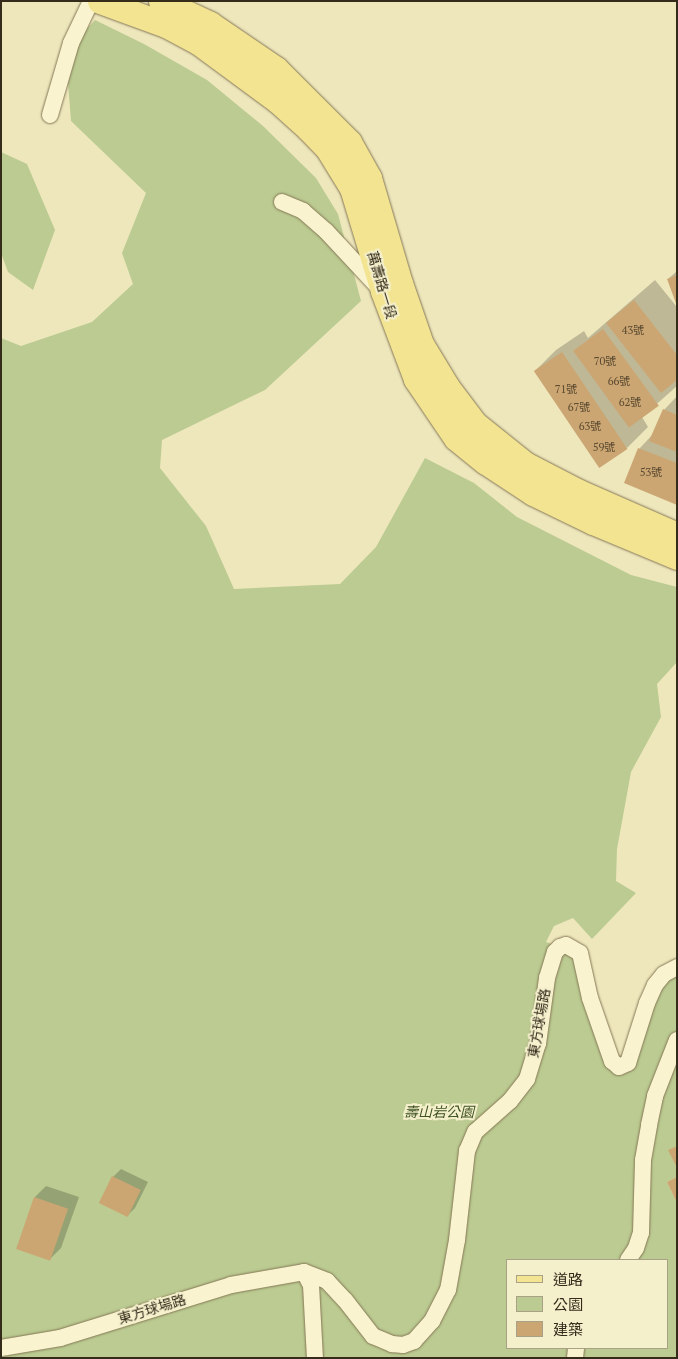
<!DOCTYPE html>
<html>
<head>
<meta charset="utf-8">
<style>
	body { margin:0 }
	#map { position:relative; width:678px; height:1359px; overflow:hidden; background:#eee7bc; font-family:"PT Serif","Noto Sans TC",serif }
	div>[style] { position:absolute }
	[style*='--x'] { left:calc(var(--x)*1px); top:calc(var(--y)*1px); width:calc(var(--w)*1px); rotate:calc(var(--a)*1deg) }
	.green>* { inset:0; background:#bbcb91 }
	.shadow>* { inset:0; background:#0003 }
	.building>* { inset:0; background:#cca672; transform-origin:0 0 }
	.roads { filter:drop-shadow(0 0 1px #857756) drop-shadow(0 0 1px #857756) }
	.street>* { height:16px; margin:-8px; padding:0 8px; transform-origin:8px; border-radius:8px; background:#f9f3cf }
	.primary>* { height:25px; margin:-12.5px; padding:0 12.5px; transform-origin:12.5px; border-radius:12.5px; background:#f3e492 }
	span { translate:-50% -50%; white-space:nowrap; text-align:center; line-height:1.15; -webkit-text-stroke:4px #f5f0cc; paint-order:stroke }
	.number-label { font-size:11px; color:#5a4a31 }
	.number-label span { -webkit-text-stroke-width:0 }
	.street-label { font-size:14px; color:#342b1b }
	.park-label { font-size:14px; color:#3d5121; font-style:italic }
	.frame { position:absolute; inset:0; border:2px solid #342b1b; pointer-events:none }
	.legend { position:absolute; left:506px; top:1259px; width:162px; height:90px; box-sizing:border-box; background:#f5f0cc; border:1px solid #a8a185; margin:0; padding:6px 9px; list-style:none; font-size:15px; color:#342b1b }
	.legend li { display:flex; align-items:center; gap:10px; height:25px }
	.legend b { width:25px; border:1px solid #a8a185 }
</style>
</head>
<body>
<div id="map">
	<div class="green">
		<i style="clip-path:polygon(evenodd,95px 20px,144px 44px,207px 80px,263px 126px,316px 178px,338px 214px,361px 301px,265px 390px,162px 440px,160px 468px,206px 526px,234px 589px,340px 584px,376px 547px,425px 458px,474px 483px,517px 517px,631px 575px,677px 587px,677px 662px,657px 684px,661px 717px,631px 772px,617px 849px,616px 881px,636px 893px,592px 939px,573px 918px,554px 926px,546px 942px,560px 947px,573px 947px,619px 1066px,655px 985px,677px 967px,677px 1146px,669px 1150px,677px 1168px,677px 1177px,667px 1182px,677px 1203px,677px 1358px,1px 1358px,1px 338px,21px 346px,92px 322px,133px 284px,122px 253px,146px 193px,71px 121px,68px 83px,78px 39px,95px 20px,507px 1260px,667px 1260px,667px 1348px,507px 1348px,507px 1260px)"></i>
		<i style="clip-path:polygon(1px 152px,27px 164px,55px 230px,33px 290px,8px 272px,1px 253px)"></i>
	</div>
	<div class="shadow">
		<i style="clip-path:polygon(677px 271px,677px 303px,668px 279px)"></i>
		<i style="clip-path:polygon(655px 280px,677px 307px,677px 386px,642px 417px,648px 427px,627px 448px,535px 371px,556px 350px,584px 331px,588px 338px)"></i>
		<i style="clip-path:polygon(677px 396px,677px 504px,626px 482px,640px 448px,653px 434px,664px 410px)"></i>
		<i style="clip-path:polygon(121px 1169px,148px 1182px,135px 1208px,128px 1215px,113px 1177px)"></i>
		<i style="clip-path:polygon(46px 1186px,79px 1197px,61px 1248px,50px 1259px,35px 1197px)"></i>
	</div>
	<div class="building">
		<i style="clip-path:polygon(677px 275px,677px 306px,667px 279px)"></i>
		<i style="clip-path:polygon(634px 300px,677px 355px,677px 380px,661px 393px,606px 323px)"></i>
		<i style="left:603px;top:329px;width:95px;height:37px;rotate:54deg"></i>
		<i style="left:562px;top:352px;width:117px;height:34px;rotate:56deg"></i>
		<i style="clip-path:polygon(663px 409px,677px 415px,677px 452px,649px 441px)"></i>
		<i style="clip-path:polygon(638px 448px,677px 463px,677px 505px,624px 483px)"></i>
		<i style="clip-path:polygon(677px 1146px,677px 1168px,668px 1150px)"></i>
		<i style="left:112px;top:1176px;width:32px;height:30px;rotate:26deg"></i>
		<i style="clip-path:polygon(677px 1177px,677px 1203px,667px 1182px)"></i>
		<i style="left:34px;top:1197px;width:36px;height:55px;rotate:19deg"></i>
	</div>
	<div class="roads">
		<div class="street">
			<i style="--x:50;--y:115;--w:75;--a:-73.7"></i>
			<i style="--x:71;--y:43;--w:47;--a:-64.5"></i>
			<i style="--x:282;--y:202;--w:23;--a:23"></i>
			<i style="--x:303;--y:211;--w:30;--a:41"></i>
			<i style="--x:326;--y:231;--w:78;--a:47.1"></i>
			<i style="--x:628;--y:1260;--w:14;--a:-56"></i>
			<i style="--x:636;--y:1248;--w:16;--a:-72"></i>
			<i style="--x:641;--y:1233;--w:73;--a:-88.4"></i>
			<i style="--x:643;--y:1160;--w:36;--a:-80"></i>
			<i style="--x:649;--y:1125;--w:30;--a:-78"></i>
			<i style="--x:655;--y:1096;--w:60;--a:-68.6"></i>
			<i style="--x:304;--y:1272;--w:15;--a:62"></i>
			<i style="--x:311;--y:1285;--w:73;--a:86.9"></i>
			<i style="--x:1;--y:1348;--w:60;--a:-9.6"></i>
			<i style="--x:60;--y:1338;--w:179;--a:-17.2"></i>
			<i style="--x:231;--y:1285;--w:74;--a:-10.1"></i>
			<i style="--x:304;--y:1272;--w:25;--a:21"></i>
			<i style="--x:327;--y:1281;--w:26;--a:47"></i>
			<i style="--x:345;--y:1300;--w:46;--a:52.1"></i>
			<i style="--x:373;--y:1336;--w:21;--a:23"></i>
			<i style="--x:392;--y:1344;--w:11;--a:5"></i>
			<i style="--x:403;--y:1345;--w:12;--a:-20"></i>
			<i style="--x:414;--y:1341;--w:27;--a:-48"></i>
			<i style="--x:432;--y:1321;--w:35;--a:-63"></i>
			<i style="--x:448;--y:1290;--w:51;--a:-79.8"></i>
			<i style="--x:457;--y:1240;--w:90;--a:-83.6"></i>
			<i style="--x:467;--y:1151;--w:21;--a:-67"></i>
			<i style="--x:475;--y:1132;--w:47;--a:-41.5"></i>
			<i style="--x:510;--y:1101;--w:28;--a:-52"></i>
			<i style="--x:527;--y:1079;--w:37;--a:-73"></i>
			<i style="--x:538;--y:1044;--w:67;--a:-82.2"></i>
			<i style="--x:547;--y:978;--w:27;--a:-73"></i>
			<i style="--x:555;--y:952;--w:7;--a:-45"></i>
			<i style="--x:560;--y:947;--w:6;--a:-18"></i>
			<i style="--x:566;--y:945;--w:16;--a:30"></i>
			<i style="--x:580;--y:953;--w:46;--a:77.5"></i>
			<i style="--x:590;--y:998;--w:67;--a:70.8"></i>
			<i style="--x:612;--y:1061;--w:9;--a:41"></i>
			<i style="--x:619;--y:1067;--w:10;--a:-24"></i>
			<i style="--x:628;--y:1063;--w:63;--a:-72.4"></i>
			<i style="--x:647;--y:1003;--w:20;--a:-66"></i>
			<i style="--x:655;--y:985;--w:14;--a:-51"></i>
			<i style="--x:664;--y:974;--w:15;--a:-28"></i>
			<i style="--x:575;--y:1358;--w:10;--a:-84"></i>
		</div>
		<div class="primary">
			<i style="--x:100;--y:1;--w:70;--a:20"></i>
			<i style="--x:166;--y:25;--w:36;--a:28"></i>
			<i style="--x:198;--y:42;--w:99;--a:36.4"></i>
			<i style="--x:278;--y:101;--w:40;--a:42"></i>
			<i style="--x:308;--y:128;--w:29;--a:46"></i>
			<i style="--x:328;--y:149;--w:46;--a:58.4"></i>
			<i style="--x:352;--y:188;--w:108;--a:73.2"></i>
			<i style="--x:383;--y:291;--w:94;--a:69.4"></i>
			<i style="--x:416;--y:379;--w:71;--a:55.9"></i>
			<i style="--x:456;--y:438;--w:38;--a:39"></i>
			<i style="--x:486;--y:462;--w:56;--a:33.4"></i>
			<i style="--x:533;--y:493;--w:67;--a:25.8"></i>
			<i style="--x:593;--y:522;--w:91;--a:22.6"></i>
			<i style="--x:161;--y:1;--w:54;--a:25.1"></i>
			<i style="--x:210;--y:24;--w:80;--a:34.3"></i>
			<i style="--x:276;--y:69;--w:103;--a:45"></i>
			<i style="--x:349;--y:142;--w:41;--a:60.9"></i>
			<i style="--x:369;--y:178;--w:109;--a:73.6"></i>
			<i style="--x:400;--y:283;--w:65;--a:71"></i>
			<i style="--x:421;--y:344;--w:50;--a:58.8"></i>
			<i style="--x:447;--y:387;--w:46;--a:52.9"></i>
			<i style="--x:475;--y:424;--w:64;--a:38.7"></i>
			<i style="--x:525;--y:464;--w:61;--a:27.4"></i>
			<i style="--x:579;--y:492;--w:107;--a:23.7"></i>
		</div>
	</div>
	<div class="number-label">
		<span style="left:633px;top:330px">43號</span>
		<span style="left:605px;top:361px">70號</span>
		<span style="left:619px;top:381px">66號</span>
		<span style="left:566px;top:389px">71號</span>
		<span style="left:630px;top:402px">62號</span>
		<span style="left:579px;top:407px">67號</span>
		<span style="left:590px;top:426px">63號</span>
		<span style="left:604px;top:447px">59號</span>
		<span style="left:651px;top:472px">53號</span>
	</div>
	<div class="street-label">
		<span style="left:382px;top:285px;rotate:73deg">萬壽路一段</span>
		<span style="left:539px;top:1023px;rotate:-80deg">東方球場路</span>
		<span style="left:152px;top:1309px;rotate:-17deg">東方球場路</span>
	</div>
	<div class="park-label">
		<span style="left:439px;top:1112px">壽山岩公園</span>
	</div>
	<div class="frame"></div>
	<ul class="legend">
	<li><b style="height:6px;background:#f3e492"></b>道路</li>
	<li><b style="height:14px;background:#bbcb91"></b>公園</li>
	<li><b style="height:14px;background:#cca672"></b>建築</li>
	</ul>
</div>
</body>
</html>
